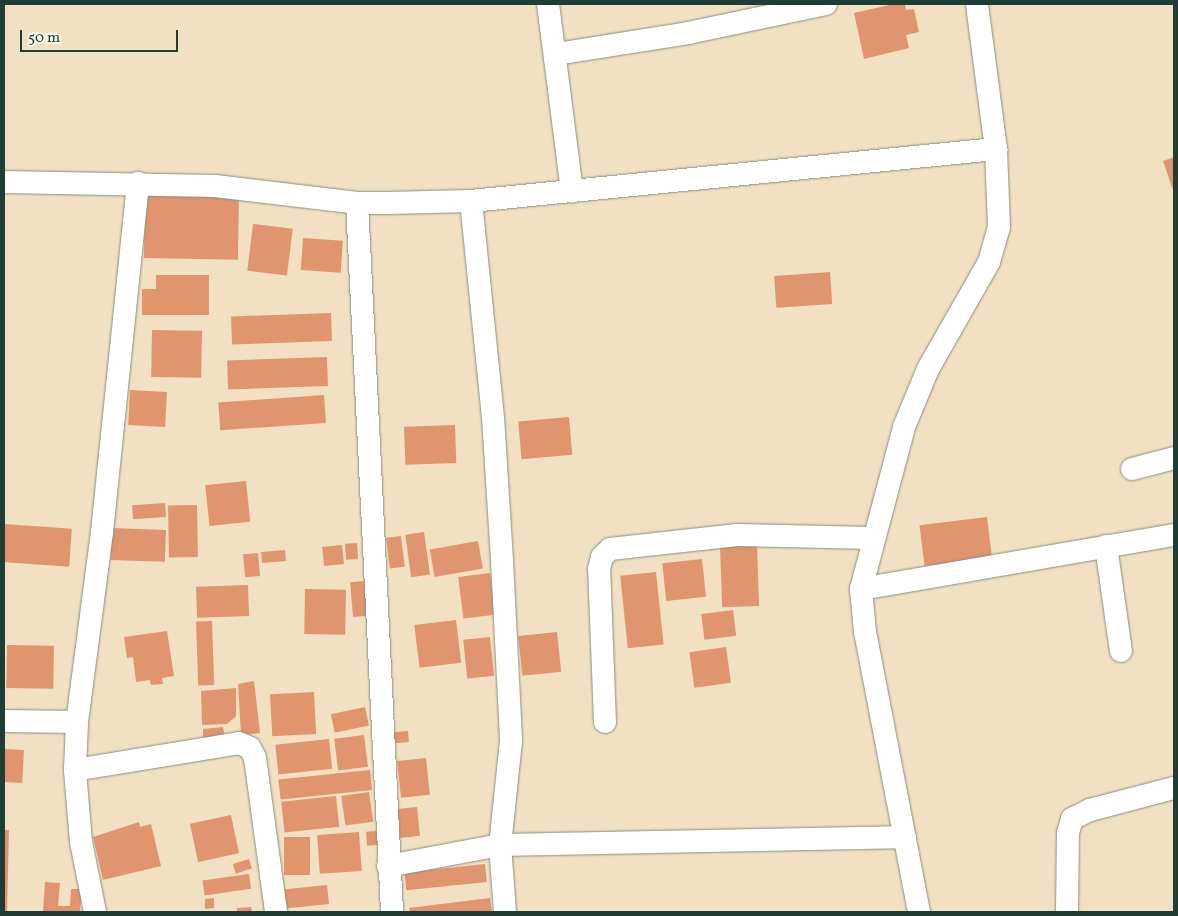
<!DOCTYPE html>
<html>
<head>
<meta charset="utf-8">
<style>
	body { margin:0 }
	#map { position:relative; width:1178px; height:916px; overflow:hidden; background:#f2e0c3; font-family:Vollkorn,serif }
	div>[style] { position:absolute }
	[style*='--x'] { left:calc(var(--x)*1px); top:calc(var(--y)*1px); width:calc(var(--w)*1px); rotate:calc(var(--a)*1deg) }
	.building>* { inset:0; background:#e1956f; transform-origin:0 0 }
	.roads { filter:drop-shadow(0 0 1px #888e7c) drop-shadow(0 0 1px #888e7c) }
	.street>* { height:22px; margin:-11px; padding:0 11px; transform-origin:11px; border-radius:11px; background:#fff }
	span { translate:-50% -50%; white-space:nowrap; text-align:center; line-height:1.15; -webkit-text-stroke:4px #fbf7ec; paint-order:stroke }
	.frame { position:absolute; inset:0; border:5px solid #1f3d34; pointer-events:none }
	.scale { position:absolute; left:20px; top:30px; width:158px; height:22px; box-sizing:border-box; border:2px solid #1f3d34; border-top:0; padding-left:6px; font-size:15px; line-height:18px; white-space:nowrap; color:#1f3d34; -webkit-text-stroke:4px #fbf7ec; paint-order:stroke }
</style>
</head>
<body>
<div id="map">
	<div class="building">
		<i style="clip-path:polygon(894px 4px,905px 4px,906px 10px,914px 9px,919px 32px,906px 35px,909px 48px,864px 59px,854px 13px)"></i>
		<i style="clip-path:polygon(1174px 157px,1174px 193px,1163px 161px)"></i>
		<i style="left:145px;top:195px;width:94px;height:63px;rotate:1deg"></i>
		<i style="left:253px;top:224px;width:40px;height:47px;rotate:7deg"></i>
		<i style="left:303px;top:238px;width:40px;height:32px;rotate:4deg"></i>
		<i style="left:830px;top:272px;width:32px;height:56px;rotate:86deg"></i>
		<i style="clip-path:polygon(156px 275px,209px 275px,209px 315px,142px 315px,142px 289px,156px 289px)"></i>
		<i style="left:331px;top:313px;width:28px;height:100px;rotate:88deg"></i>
		<i style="left:152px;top:330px;width:50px;height:47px;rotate:1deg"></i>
		<i style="left:327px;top:357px;width:29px;height:100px;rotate:88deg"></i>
		<i style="left:130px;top:390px;width:37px;height:35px;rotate:3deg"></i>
		<i style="left:324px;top:395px;width:28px;height:106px;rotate:86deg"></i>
		<i style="left:569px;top:417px;width:38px;height:51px;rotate:85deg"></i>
		<i style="left:455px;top:425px;width:38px;height:51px;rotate:88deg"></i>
		<i style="left:246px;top:481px;width:41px;height:41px;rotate:84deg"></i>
		<i style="left:165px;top:503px;width:14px;height:33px;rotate:86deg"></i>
		<i style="left:197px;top:505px;width:52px;height:29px;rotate:89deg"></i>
		<i style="left:987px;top:517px;width:41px;height:68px;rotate:83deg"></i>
		<i style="left:4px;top:524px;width:68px;height:38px;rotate:4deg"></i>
		<i style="left:112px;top:528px;width:54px;height:32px;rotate:2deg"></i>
		<i style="left:424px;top:532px;width:43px;height:19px;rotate:82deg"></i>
		<i style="left:401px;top:536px;width:31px;height:15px;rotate:83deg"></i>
		<i style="left:478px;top:541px;width:28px;height:49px;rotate:80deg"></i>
		<i style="left:357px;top:543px;width:16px;height:12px;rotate:86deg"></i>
		<i style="left:342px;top:545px;width:19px;height:20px;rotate:84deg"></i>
		<i style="left:757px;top:545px;width:61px;height:37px;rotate:88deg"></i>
		<i style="left:285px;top:550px;width:11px;height:24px;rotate:85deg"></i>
		<i style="left:258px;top:553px;width:23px;height:15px;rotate:85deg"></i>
		<i style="left:702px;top:559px;width:38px;height:40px;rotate:84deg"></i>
		<i style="left:656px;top:572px;width:73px;height:36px;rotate:84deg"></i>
		<i style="left:490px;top:573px;width:42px;height:32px;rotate:83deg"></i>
		<i style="left:364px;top:581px;width:35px;height:14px;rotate:85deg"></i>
		<i style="left:248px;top:585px;width:31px;height:52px;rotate:88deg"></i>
		<i style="left:305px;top:589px;width:41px;height:45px;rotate:1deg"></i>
		<i style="left:733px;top:610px;width:26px;height:32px;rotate:83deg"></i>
		<i style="left:456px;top:620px;width:43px;height:42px;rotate:83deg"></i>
		<i style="left:212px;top:621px;width:64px;height:16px;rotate:88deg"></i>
		<i style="clip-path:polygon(167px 631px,174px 676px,162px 678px,163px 684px,151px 685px,150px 680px,136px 682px,133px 657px,127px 658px,124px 637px)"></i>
		<i style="left:557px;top:632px;width:40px;height:39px;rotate:84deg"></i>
		<i style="left:490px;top:637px;width:39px;height:27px;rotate:84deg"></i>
		<i style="left:7px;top:645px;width:47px;height:43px;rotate:1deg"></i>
		<i style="left:726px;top:647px;width:36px;height:37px;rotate:82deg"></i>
		<i style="clip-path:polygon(254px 681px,260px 733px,241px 735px,238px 684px)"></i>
		<i style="clip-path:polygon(236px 688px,236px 716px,227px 724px,202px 725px,201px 691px)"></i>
		<i style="left:314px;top:692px;width:42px;height:44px;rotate:87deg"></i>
		<i style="left:365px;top:707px;width:19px;height:35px;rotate:78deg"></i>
		<i style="clip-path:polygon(223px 727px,225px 737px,203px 738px,203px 729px)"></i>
		<i style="left:408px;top:731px;width:11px;height:15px;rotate:85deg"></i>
		<i style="left:364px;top:735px;width:32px;height:30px;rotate:83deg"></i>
		<i style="left:329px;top:739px;width:30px;height:54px;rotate:84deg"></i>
		<i style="left:4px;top:749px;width:20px;height:33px;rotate:3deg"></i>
		<i style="left:426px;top:758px;width:37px;height:29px;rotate:84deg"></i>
		<i style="left:370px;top:770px;width:20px;height:92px;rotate:84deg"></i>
		<i style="left:369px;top:792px;width:30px;height:28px;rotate:82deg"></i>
		<i style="left:336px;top:796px;width:31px;height:55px;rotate:84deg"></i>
		<i style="left:417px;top:807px;width:29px;height:20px;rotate:84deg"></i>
		<i style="left:231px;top:815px;width:39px;height:42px;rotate:78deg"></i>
		<i style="clip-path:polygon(139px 822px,140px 827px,151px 824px,161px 866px,103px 880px,93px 837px)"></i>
		<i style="clip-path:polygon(4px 830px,9px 830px,7px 912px,4px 912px)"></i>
		<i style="left:377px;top:831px;width:14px;height:11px;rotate:86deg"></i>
		<i style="left:359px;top:832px;width:39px;height:42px;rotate:86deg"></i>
		<i style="left:284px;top:837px;width:26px;height:38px"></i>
		<i style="left:249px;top:859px;width:10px;height:17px;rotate:73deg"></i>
		<i style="left:485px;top:864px;width:18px;height:81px;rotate:84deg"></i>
		<i style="left:249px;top:874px;width:15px;height:47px;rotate:82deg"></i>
		<i style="clip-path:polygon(45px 882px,60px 883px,58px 906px,70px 906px,71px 889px,82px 889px,80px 912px,43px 912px)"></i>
		<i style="left:327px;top:885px;width:19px;height:44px;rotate:84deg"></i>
		<i style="clip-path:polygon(214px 898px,214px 908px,205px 909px,205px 899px)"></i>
		<i style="clip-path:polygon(490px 898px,492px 912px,410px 912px,409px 908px)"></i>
		<i style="clip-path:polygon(251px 907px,252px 912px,237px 912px,237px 908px)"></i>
	</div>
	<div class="roads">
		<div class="street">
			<i style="--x:548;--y:4;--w:189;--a:82.7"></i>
			<i style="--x:556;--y:54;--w:134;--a:-9"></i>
			<i style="--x:688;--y:33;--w:141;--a:-11.9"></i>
			<i style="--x:4;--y:182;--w:211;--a:1.1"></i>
			<i style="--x:215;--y:186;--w:143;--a:6.8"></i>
			<i style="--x:357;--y:203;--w:31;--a:0"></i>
			<i style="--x:388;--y:203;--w:83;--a:-1.4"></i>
			<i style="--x:471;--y:201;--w:528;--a:-5.66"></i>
			<i style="--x:471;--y:201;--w:217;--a:84.2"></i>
			<i style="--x:493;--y:417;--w:144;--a:86.4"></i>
			<i style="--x:502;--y:561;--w:180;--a:87.1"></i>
			<i style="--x:511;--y:741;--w:105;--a:96"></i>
			<i style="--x:500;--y:845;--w:67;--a:85.7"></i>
			<i style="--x:357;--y:203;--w:710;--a:87.17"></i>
			<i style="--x:1132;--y:469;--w:43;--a:-14.7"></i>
			<i style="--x:1106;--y:546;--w:106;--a:81.9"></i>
			<i style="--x:861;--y:589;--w:318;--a:-9.8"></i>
			<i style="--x:4;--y:721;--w:73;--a:0.8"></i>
			<i style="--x:605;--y:722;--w:153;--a:-92.2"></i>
			<i style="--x:599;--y:569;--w:12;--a:-76"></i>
			<i style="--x:602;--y:557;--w:11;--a:-45"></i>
			<i style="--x:610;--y:549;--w:128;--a:-6.3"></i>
			<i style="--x:737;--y:535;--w:136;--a:1.3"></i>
			<i style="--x:75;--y:770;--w:166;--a:-9.3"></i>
			<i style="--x:239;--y:743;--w:12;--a:24"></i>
			<i style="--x:250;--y:748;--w:11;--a:63"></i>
			<i style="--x:255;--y:758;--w:155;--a:82.2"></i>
			<i style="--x:388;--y:866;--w:114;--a:-10.6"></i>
			<i style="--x:500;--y:845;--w:405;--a:-1.1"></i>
			<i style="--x:95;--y:912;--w:71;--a:-101.3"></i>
			<i style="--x:81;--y:842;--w:72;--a:-94.8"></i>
			<i style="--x:75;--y:770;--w:48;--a:-87.6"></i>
			<i style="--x:77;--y:722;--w:192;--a:-82.5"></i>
			<i style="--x:102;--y:532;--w:351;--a:-84.1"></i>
			<i style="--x:919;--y:912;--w:285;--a:-100.9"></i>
			<i style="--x:865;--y:632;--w:43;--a:-95.3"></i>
			<i style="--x:861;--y:589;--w:168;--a:-75.1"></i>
			<i style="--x:904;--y:427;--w:63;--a:-67.5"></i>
			<i style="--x:928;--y:369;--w:123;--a:-60.3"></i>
			<i style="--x:989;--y:262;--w:36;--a:-74"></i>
			<i style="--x:999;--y:227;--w:78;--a:-92.2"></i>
			<i style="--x:996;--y:149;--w:146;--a:-97.5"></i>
			<i style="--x:1067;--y:912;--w:79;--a:-89.3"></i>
			<i style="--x:1068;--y:833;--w:15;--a:-74"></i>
			<i style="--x:1072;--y:819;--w:20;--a:-27"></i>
			<i style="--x:1090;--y:810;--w:87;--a:-14.7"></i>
		</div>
	</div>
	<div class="frame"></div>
	<div class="scale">50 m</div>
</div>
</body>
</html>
